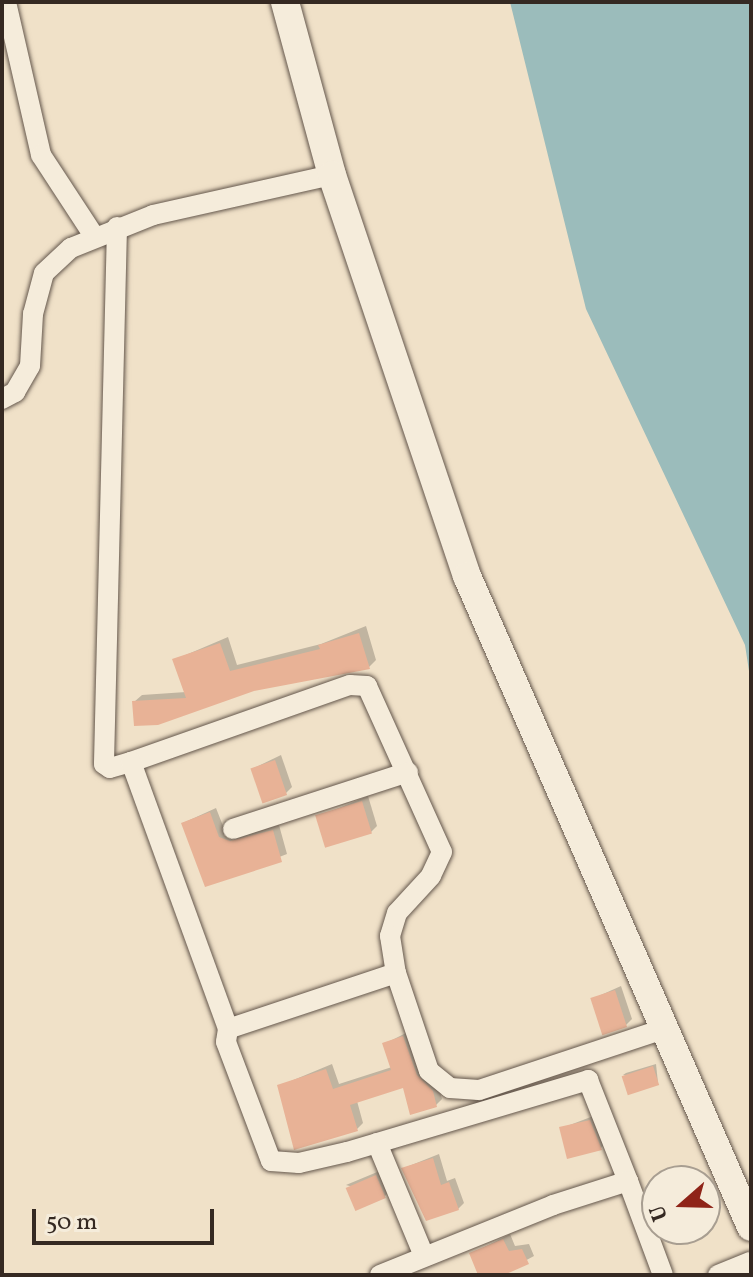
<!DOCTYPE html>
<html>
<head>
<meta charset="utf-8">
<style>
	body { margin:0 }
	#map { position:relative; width:753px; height:1277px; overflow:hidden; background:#f0e1c8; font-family:Vollkorn,serif }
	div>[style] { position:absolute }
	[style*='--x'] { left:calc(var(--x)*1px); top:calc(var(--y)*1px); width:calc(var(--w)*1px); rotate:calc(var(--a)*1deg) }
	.water>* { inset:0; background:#9bbcbb }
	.shadow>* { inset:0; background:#0003 }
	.building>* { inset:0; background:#e8b296; transform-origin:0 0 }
	.roads { filter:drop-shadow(0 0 2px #64574c) drop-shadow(0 0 2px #64574c) }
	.street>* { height:20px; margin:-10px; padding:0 10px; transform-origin:10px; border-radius:10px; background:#f5ecdb }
	.secondary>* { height:28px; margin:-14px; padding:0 14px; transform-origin:14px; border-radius:14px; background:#f5ecdb }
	span { translate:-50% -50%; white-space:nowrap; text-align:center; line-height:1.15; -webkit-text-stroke:6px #f5ecdb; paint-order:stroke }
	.frame { position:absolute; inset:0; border:4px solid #352922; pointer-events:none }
	.north { position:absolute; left:641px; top:1165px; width:80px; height:80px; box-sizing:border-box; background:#f5ecdb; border:2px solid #a89e91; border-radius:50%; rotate:250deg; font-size:22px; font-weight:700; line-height:32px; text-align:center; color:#352922 }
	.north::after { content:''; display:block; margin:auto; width:28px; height:36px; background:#8f2418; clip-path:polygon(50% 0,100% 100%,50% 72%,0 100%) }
	.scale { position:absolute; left:32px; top:1209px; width:182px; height:36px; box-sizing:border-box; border:4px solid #352922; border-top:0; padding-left:10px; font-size:24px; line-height:28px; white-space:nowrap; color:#352922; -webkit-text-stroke:6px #f5ecdb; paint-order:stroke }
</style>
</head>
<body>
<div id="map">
	<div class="water">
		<i style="clip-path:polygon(510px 2px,751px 2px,751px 684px,745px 645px,586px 309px)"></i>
	</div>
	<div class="shadow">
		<i style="clip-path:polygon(366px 626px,376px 660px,369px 667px,253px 689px,157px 723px,134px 702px,142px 695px,186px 692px,174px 660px,228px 637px,237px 665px,321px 644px)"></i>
		<i style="clip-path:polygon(281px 755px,292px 787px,286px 793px,252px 769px)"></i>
		<i style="clip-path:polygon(368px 796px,377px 826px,371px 832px,317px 817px)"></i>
		<i style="clip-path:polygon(216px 808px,225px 831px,238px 837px,279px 825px,287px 854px,206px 885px,183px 823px)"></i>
		<i style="clip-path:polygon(621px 986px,632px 1019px,626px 1025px,592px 999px)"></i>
		<i style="clip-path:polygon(410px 1031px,438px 1085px,442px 1099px,436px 1105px,405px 1086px,357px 1101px,363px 1123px,357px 1129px,279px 1086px,332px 1064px,339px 1084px,392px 1067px,384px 1044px)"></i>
		<i style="clip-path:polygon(656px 1064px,658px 1083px,623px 1075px,626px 1073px)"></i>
		<i style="clip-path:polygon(596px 1115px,607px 1142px,601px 1148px,562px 1128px)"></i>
		<i style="clip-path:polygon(439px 1154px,447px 1181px,455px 1178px,464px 1203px,458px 1209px,404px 1168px)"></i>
		<i style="clip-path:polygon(382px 1170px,391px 1190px,385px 1196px,346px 1185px)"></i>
		<i style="clip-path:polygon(510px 1234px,515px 1246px,529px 1244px,534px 1256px,499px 1275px,480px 1275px,471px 1254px)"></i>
	</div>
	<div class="building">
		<i style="clip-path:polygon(359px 633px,370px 669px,254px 691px,158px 725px,134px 726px,132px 701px,186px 698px,172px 659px,220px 643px,230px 671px,320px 649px,318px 645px)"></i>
		<i style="left:275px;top:760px;width:37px;height:26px;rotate:71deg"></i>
		<i style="left:362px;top:801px;width:34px;height:49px;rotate:73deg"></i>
		<i style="clip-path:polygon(210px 812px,219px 837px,230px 841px,273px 830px,282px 862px,205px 887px,181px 823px)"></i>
		<i style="left:615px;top:990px;width:39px;height:26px;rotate:72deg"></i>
		<i style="clip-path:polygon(403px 1036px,417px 1075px,433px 1091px,437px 1107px,410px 1115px,403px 1088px,350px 1105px,358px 1131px,294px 1150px,277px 1085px,326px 1069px,333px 1089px,391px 1070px,382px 1043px)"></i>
		<i style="left:653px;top:1066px;width:20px;height:33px;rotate:72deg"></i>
		<i style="clip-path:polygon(590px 1120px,602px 1150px,567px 1159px,559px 1127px)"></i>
		<i style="clip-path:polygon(433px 1158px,441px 1185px,449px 1182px,459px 1210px,426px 1221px,401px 1168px)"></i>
		<i style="left:376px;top:1175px;width:25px;height:33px;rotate:67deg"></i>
		<i style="clip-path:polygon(503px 1239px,509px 1251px,522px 1249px,529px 1264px,504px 1275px,478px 1275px,469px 1253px)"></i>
	</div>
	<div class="roads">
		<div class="street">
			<i style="--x:6;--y:2;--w:157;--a:77.1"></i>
			<i style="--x:41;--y:155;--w:97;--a:56.8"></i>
			<i style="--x:117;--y:227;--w:537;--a:91.39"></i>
			<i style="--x:104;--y:764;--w:7;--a:34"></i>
			<i style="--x:110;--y:768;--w:22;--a:-16"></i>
			<i style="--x:131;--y:762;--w:232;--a:-19.4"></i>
			<i style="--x:350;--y:685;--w:17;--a:3"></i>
			<i style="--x:367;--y:686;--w:182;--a:65.7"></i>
			<i style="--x:442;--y:852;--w:26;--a:115"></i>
			<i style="--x:431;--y:876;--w:50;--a:132.6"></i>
			<i style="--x:397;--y:913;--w:24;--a:107"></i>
			<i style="--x:390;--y:936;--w:37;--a:81"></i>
			<i style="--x:396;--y:973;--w:103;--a:71.4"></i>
			<i style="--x:429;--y:1071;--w:27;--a:39"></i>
			<i style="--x:450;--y:1088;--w:29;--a:4"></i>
			<i style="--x:479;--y:1090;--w:197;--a:-18.3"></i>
			<i style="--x:2;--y:399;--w:15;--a:-28"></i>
			<i style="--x:15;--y:392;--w:30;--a:-60"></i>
			<i style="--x:30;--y:366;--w:52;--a:-86.7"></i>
			<i style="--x:33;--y:314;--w:42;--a:-75"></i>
			<i style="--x:44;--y:273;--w:37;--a:-43"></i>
			<i style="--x:71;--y:248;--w:88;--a:-21.9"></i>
			<i style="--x:153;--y:215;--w:183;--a:-12.6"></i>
			<i style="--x:131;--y:762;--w:284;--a:70"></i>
			<i style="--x:233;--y:829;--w:184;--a:-18"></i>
			<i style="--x:396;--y:973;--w:177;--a:161.6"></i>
			<i style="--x:228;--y:1029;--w:13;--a:99"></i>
			<i style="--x:226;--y:1042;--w:127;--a:69.3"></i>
			<i style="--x:271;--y:1161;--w:28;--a:4"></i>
			<i style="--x:299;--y:1163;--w:49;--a:-12.9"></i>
			<i style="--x:347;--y:1152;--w:252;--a:-16.6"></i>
			<i style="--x:588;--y:1080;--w:109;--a:68.4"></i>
			<i style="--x:377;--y:1143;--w:122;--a:67.4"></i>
			<i style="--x:380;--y:1275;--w:187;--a:-22"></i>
			<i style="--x:553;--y:1205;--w:79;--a:-17.7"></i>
			<i style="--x:628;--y:1181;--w:100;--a:69.6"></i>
			<i style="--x:718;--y:1275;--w:35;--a:-22"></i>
		</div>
		<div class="secondary">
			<i style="--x:285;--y:2;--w:179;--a:74.8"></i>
			<i style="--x:332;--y:175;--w:423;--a:71.4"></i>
			<i style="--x:467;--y:576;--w:710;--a:66.43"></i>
		</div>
	</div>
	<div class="frame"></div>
	<div class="north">U</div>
	<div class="scale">50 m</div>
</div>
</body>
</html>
